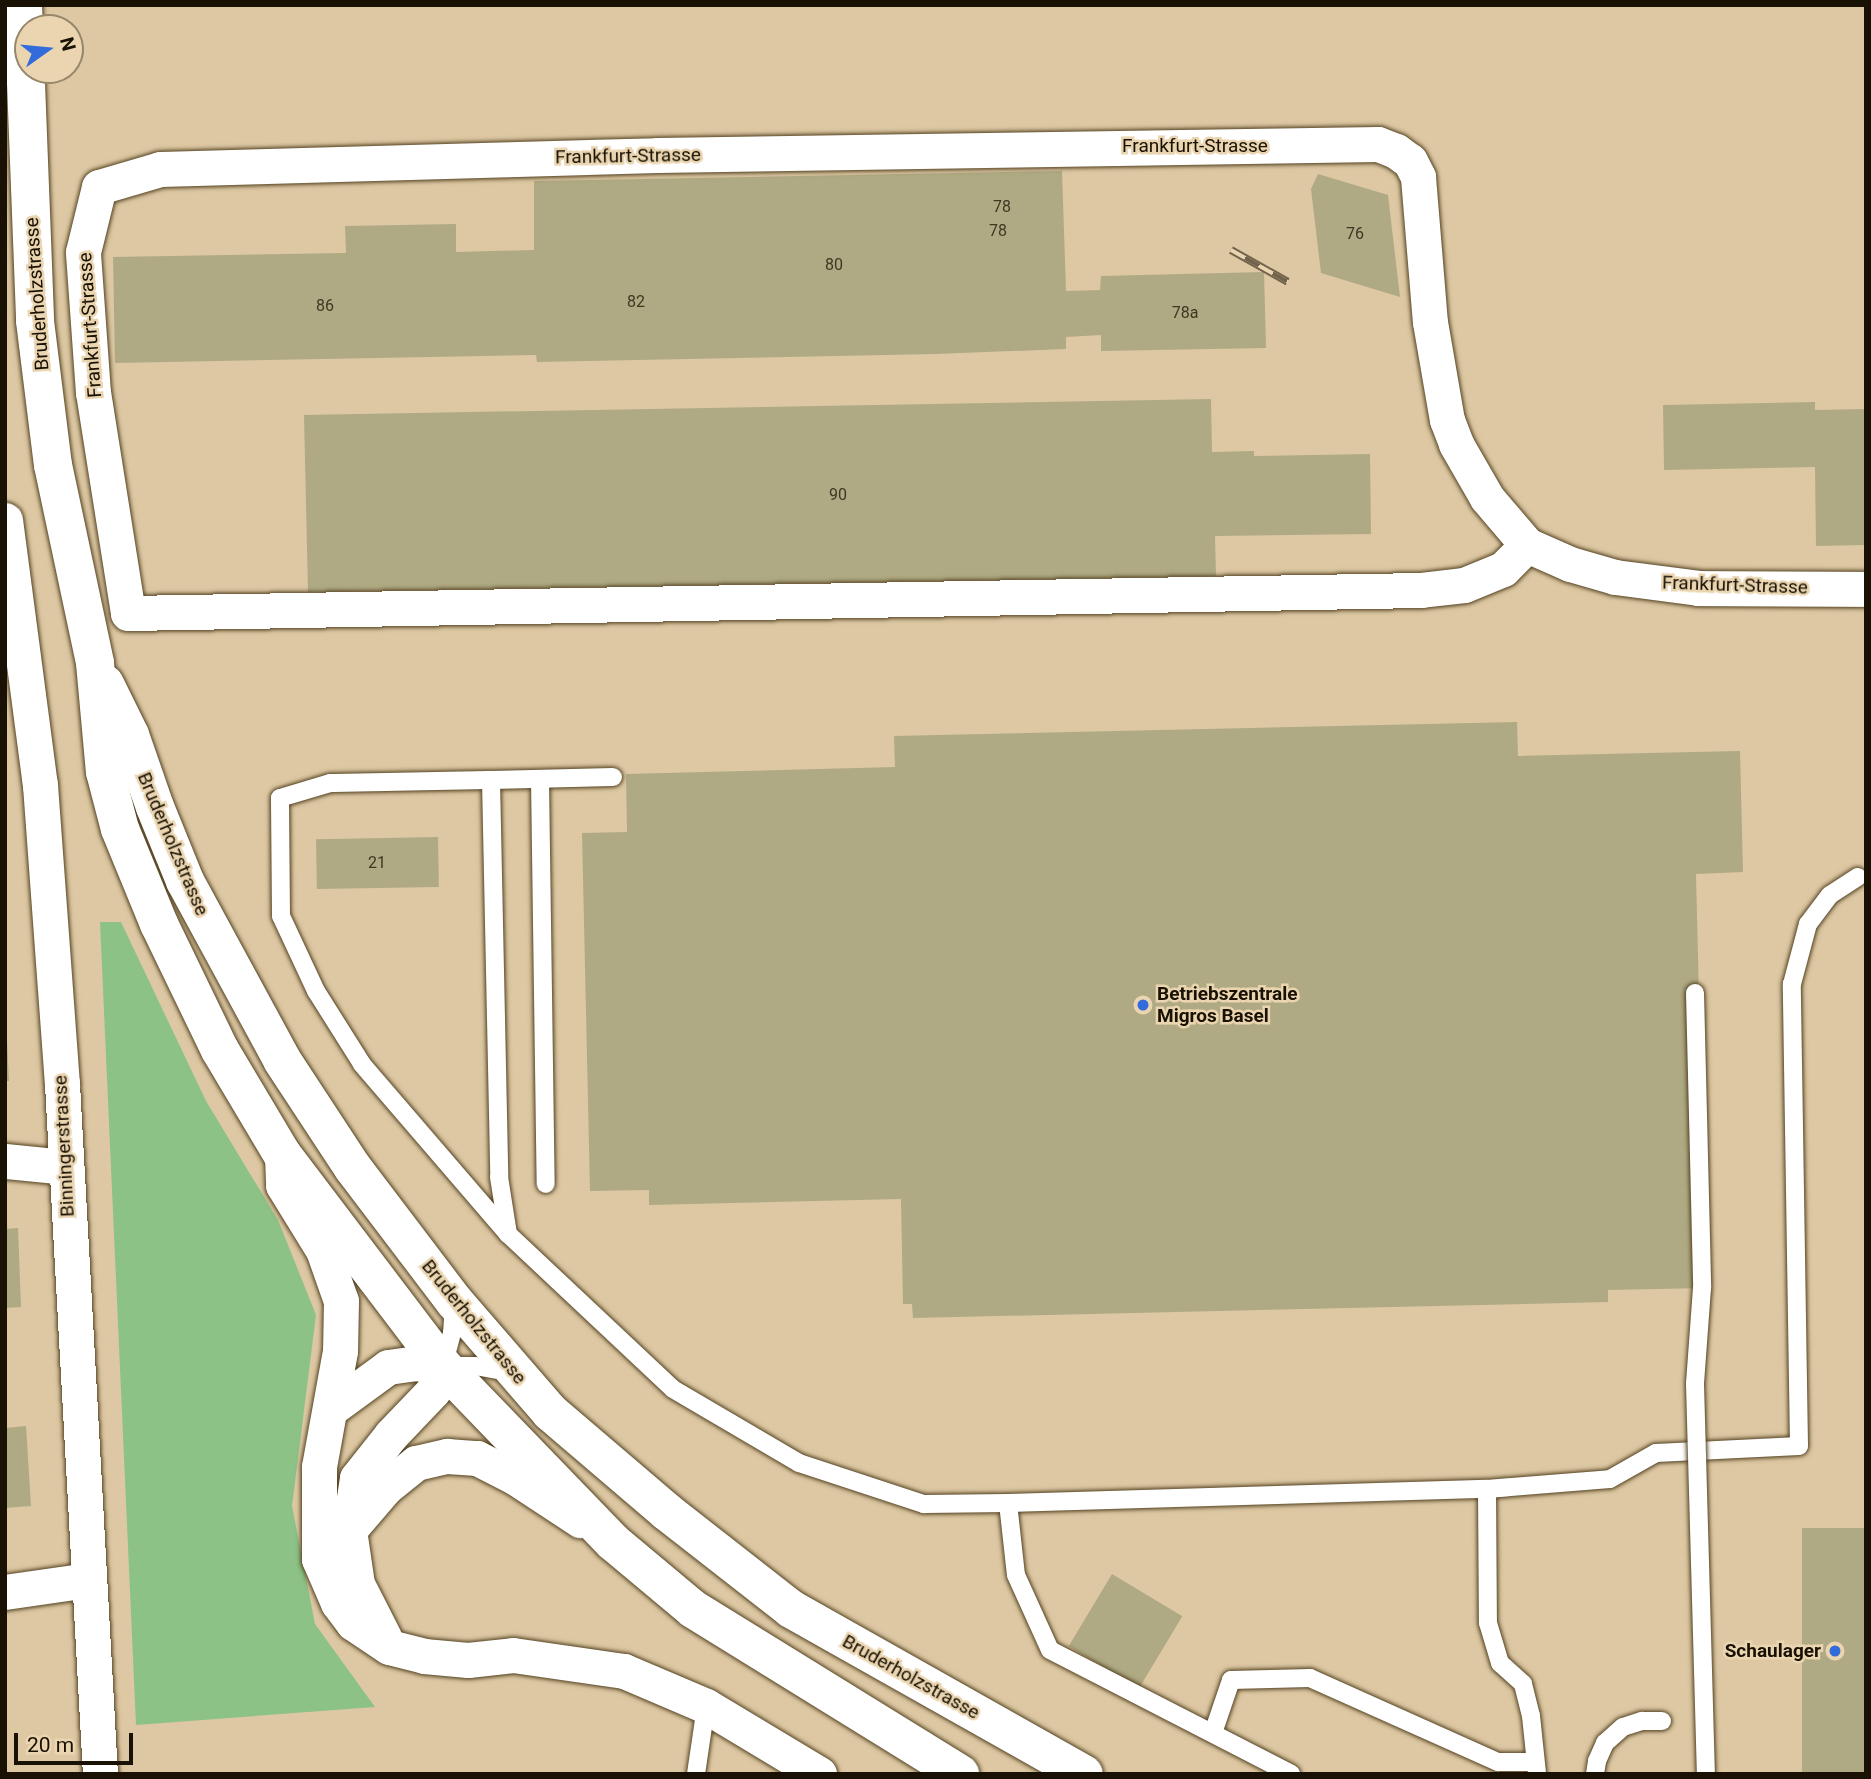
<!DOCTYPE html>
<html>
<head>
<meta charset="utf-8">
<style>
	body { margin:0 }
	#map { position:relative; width:1871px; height:1779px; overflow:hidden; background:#ddc8a3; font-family:Roboto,sans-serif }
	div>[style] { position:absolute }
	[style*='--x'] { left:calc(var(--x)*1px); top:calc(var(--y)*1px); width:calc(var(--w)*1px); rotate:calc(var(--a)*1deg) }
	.green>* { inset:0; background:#8cc285 }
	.building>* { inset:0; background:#afaa83; transform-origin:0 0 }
	.roads { filter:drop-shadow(0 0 2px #544221) drop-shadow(0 0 2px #544221) }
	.service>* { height:18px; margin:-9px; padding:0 9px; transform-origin:9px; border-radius:9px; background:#fff }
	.minor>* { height:35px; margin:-17.5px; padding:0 17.5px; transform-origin:17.5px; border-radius:17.5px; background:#fff }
	.secondary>* { height:38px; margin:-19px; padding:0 19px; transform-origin:19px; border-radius:19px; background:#fff }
	.rail>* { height:8px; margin-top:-4px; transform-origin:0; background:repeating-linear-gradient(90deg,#ead5b0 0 16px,#72644c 0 32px); box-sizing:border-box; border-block:2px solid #72644c }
	.bridges { filter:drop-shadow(0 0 2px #544221) drop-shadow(0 0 2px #544221) }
	.service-bridge>* { height:18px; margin:-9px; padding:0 9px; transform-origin:9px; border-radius:9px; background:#fff }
	.dots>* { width:19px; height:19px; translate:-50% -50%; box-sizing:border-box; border:4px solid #ead5b0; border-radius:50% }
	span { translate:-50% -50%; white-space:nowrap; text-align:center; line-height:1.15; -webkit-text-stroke:5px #ead5b0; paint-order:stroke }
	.number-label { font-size:16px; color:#3e3724 }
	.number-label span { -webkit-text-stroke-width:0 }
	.street-label { font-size:19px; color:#181104 }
	.poi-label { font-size:19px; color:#181104; font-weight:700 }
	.left { translate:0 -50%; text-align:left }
	.right { translate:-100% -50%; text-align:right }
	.frame { position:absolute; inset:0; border:7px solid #181104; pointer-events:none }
	.north { position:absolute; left:14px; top:14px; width:70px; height:70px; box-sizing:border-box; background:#ead5b0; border:2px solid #96876b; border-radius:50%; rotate:75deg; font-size:19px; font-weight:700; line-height:28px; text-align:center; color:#181104 }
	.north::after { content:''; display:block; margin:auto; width:24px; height:32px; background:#326bda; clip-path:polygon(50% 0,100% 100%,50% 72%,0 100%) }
	.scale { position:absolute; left:14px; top:1733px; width:119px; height:32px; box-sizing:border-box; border:4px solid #181104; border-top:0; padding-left:9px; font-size:21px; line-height:24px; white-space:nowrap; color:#181104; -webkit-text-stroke:5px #ead5b0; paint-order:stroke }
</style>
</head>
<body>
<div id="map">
	<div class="green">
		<i style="clip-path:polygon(100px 922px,121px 922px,206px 1101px,278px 1220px,316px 1315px,292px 1506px,315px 1624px,375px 1707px,136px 1725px)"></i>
	</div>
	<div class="building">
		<i style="clip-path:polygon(1062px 171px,1066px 291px,1100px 290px,1101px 276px,1264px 272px,1266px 348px,1101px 351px,1101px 335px,1066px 337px,1066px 349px,935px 354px,537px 362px,536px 355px,115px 363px,113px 257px,346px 253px,345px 226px,456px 224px,456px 252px,534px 250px,534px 181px)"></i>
		<i style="clip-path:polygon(1318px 174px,1388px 195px,1400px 297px,1321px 273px,1311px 189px)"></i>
		<i style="clip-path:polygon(1211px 399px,1212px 452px,1254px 451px,1254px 456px,1370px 454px,1371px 534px,1215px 536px,1216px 576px,308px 592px,304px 415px)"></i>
		<i style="clip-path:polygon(1815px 402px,1815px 410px,1866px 409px,1866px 545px,1816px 546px,1815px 467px,1664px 470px,1663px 405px)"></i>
		<i style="clip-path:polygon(1517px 722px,1518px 756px,1740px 751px,1743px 872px,1696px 874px,1706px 1288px,1608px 1290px,1608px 1302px,913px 1318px,912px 1304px,903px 1304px,901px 1199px,649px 1205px,649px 1190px,590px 1191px,582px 833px,627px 832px,626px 774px,895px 767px,894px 736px)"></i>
		<i style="left:438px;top:837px;width:50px;height:122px;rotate:89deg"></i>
		<i style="clip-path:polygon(7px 1040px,9px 1081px,5px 1081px,5px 1041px)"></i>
		<i style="clip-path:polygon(18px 1228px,21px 1307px,5px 1308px,5px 1229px)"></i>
		<i style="clip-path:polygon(26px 1426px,31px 1506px,5px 1508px,5px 1428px)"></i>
		<i style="left:1866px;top:1528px;width:246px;height:64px;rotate:90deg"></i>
		<i style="left:1112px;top:1574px;width:82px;height:84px;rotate:31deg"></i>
	</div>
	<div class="roads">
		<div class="service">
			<i style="--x:540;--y:779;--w:405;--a:89.2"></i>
			<i style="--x:491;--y:780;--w:122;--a:-1.4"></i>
			<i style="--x:508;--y:1234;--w:224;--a:-130.7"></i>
			<i style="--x:362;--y:1064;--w:86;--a:-122.2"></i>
			<i style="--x:316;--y:991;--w:83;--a:-115"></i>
			<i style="--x:281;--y:916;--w:118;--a:-90.5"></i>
			<i style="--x:280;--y:798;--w:52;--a:-16.7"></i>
			<i style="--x:330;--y:783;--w:161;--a:-1.1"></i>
			<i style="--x:491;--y:780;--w:397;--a:88.8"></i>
			<i style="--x:499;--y:1177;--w:58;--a:81"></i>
			<i style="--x:508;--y:1234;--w:226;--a:43.2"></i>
			<i style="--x:673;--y:1389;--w:146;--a:30.4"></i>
			<i style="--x:799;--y:1463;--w:132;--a:18.2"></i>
			<i style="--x:924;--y:1504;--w:84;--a:-0.7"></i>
			<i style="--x:1008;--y:1503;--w:479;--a:-1.7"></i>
			<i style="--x:1487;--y:1489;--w:123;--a:-4.6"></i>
			<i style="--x:1610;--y:1479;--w:53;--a:-29.5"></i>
			<i style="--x:1656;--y:1453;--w:143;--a:-2.8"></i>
			<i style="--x:1799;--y:1446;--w:462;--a:-90.9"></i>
			<i style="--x:1792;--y:984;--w:62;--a:-75.1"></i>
			<i style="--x:1808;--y:924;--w:36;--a:-53"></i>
			<i style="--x:1830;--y:895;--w:33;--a:-33"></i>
			<i style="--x:454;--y:1305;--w:28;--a:94"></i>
			<i style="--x:452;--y:1333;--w:34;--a:105"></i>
			<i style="--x:443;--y:1366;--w:32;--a:0"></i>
			<i style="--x:475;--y:1366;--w:35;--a:10"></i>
			<i style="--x:1487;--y:1489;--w:134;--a:89.6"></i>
			<i style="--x:1488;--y:1623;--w:42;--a:73.3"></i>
			<i style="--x:1500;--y:1663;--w:31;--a:42"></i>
			<i style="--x:1523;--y:1684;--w:33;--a:76"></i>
			<i style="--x:1531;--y:1716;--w:57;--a:84"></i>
			<i style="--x:1008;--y:1503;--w:72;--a:83.7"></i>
			<i style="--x:1016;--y:1575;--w:82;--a:65.6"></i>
			<i style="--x:1050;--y:1650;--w:271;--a:27.2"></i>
			<i style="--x:1213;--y:1733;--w:56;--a:-71.2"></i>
			<i style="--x:1231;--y:1680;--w:79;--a:-1.5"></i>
			<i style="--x:1310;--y:1678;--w:206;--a:24.1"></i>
			<i style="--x:1498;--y:1762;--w:37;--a:0"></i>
			<i style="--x:696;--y:1774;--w:69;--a:-81.6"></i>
			<i style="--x:1595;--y:1774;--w:13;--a:-81"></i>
			<i style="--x:1597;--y:1761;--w:20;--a:-66"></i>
			<i style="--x:1605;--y:1743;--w:24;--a:-42"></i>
			<i style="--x:1623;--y:1727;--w:20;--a:-18"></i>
			<i style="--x:1642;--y:1721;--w:20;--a:0"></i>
		</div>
		<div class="minor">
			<i style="--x:5;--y:520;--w:267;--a:82.5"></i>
			<i style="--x:40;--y:785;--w:300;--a:85.8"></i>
			<i style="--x:62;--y:1084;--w:691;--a:86.85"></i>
			<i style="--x:1527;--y:545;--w:34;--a:135"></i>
			<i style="--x:1503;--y:569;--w:42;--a:157.7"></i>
			<i style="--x:1464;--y:585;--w:43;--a:173.4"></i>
			<i style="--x:1421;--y:590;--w:1293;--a:178.98"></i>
			<i style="--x:128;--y:613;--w:223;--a:-99"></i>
			<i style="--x:93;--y:393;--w:141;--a:-94.1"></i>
			<i style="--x:83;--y:252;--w:67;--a:-76.2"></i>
			<i style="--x:99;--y:187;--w:64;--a:-16.4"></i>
			<i style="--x:160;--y:169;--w:497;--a:-1.6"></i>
			<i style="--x:657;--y:155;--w:721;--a:-0.87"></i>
			<i style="--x:1378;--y:144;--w:19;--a:21"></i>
			<i style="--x:1396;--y:151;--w:17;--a:36"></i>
			<i style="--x:1410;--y:161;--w:18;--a:63"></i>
			<i style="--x:1418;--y:177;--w:145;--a:85.3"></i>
			<i style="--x:1430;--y:322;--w:99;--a:80.2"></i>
			<i style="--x:1447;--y:420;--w:26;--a:69"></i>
			<i style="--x:1456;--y:444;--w:62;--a:60.1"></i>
			<i style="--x:1487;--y:498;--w:62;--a:49.6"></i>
			<i style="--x:1527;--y:545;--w:47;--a:23.8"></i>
			<i style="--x:1570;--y:564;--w:47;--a:16.1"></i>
			<i style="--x:1615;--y:577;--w:84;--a:7.5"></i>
			<i style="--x:1698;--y:588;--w:168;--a:0.3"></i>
			<i style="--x:282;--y:1154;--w:31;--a:88"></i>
			<i style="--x:283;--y:1185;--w:76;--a:58.4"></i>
			<i style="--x:323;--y:1250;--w:54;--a:70.6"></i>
			<i style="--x:341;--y:1301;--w:50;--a:91.1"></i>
			<i style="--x:340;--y:1351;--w:118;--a:100.3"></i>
			<i style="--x:319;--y:1467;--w:92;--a:90"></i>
			<i style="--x:319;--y:1559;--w:48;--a:66.6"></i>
			<i style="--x:338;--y:1603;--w:25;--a:53"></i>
			<i style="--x:353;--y:1623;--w:43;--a:33.7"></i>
			<i style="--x:389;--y:1647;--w:36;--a:14"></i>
			<i style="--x:424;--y:1656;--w:44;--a:5.2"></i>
			<i style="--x:468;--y:1660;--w:45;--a:-6.3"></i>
			<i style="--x:513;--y:1655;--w:112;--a:8.2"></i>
			<i style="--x:624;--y:1671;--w:89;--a:23.1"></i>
			<i style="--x:706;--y:1706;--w:132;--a:31"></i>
			<i style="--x:5;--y:1161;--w:60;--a:5.7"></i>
			<i style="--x:332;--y:1408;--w:69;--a:-36.2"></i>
			<i style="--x:388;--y:1367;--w:27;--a:-8"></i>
			<i style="--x:415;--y:1363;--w:28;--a:6"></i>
			<i style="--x:443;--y:1366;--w:27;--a:112"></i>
			<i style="--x:433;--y:1391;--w:61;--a:133.7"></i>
			<i style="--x:391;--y:1435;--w:55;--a:128.3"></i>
			<i style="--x:357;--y:1478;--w:53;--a:98.7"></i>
			<i style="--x:5;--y:1592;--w:84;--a:-8.2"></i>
			<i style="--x:384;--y:1637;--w:59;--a:-117"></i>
			<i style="--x:357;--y:1584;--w:55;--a:-98.4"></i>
			<i style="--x:349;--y:1530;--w:55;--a:-49.4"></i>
			<i style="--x:385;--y:1488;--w:40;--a:-39"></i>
			<i style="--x:416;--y:1463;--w:32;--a:-13"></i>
			<i style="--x:447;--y:1456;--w:30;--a:4"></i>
			<i style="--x:477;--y:1458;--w:44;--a:27.1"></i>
			<i style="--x:516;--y:1478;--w:77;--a:33.3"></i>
		</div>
		<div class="secondary">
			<i style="--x:23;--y:5;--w:316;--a:87.8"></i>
			<i style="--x:35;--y:321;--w:145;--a:82.9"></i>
			<i style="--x:53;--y:465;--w:202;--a:78"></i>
			<i style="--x:95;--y:663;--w:109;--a:84.8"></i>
			<i style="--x:105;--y:772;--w:59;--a:75.3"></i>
			<i style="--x:120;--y:829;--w:103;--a:67.7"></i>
			<i style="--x:159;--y:924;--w:140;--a:64.2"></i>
			<i style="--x:220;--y:1050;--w:121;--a:59.2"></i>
			<i style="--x:282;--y:1154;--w:266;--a:52.8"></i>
			<i style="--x:443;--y:1366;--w:245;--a:46"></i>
			<i style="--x:613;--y:1542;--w:104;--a:39.9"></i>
			<i style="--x:693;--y:1609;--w:314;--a:31.7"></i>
			<i style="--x:105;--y:684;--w:57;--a:63.9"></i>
			<i style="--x:130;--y:735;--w:76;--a:70.9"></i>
			<i style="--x:155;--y:807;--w:80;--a:67.9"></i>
			<i style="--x:185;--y:881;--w:204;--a:61.5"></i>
			<i style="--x:282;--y:1060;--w:129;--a:56.7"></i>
			<i style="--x:353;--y:1168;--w:167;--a:52.8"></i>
			<i style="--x:454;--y:1301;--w:147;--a:49.1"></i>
			<i style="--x:550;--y:1412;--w:154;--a:40.5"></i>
			<i style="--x:667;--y:1512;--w:157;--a:38"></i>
			<i style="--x:791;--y:1609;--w:336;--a:29.4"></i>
		</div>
	</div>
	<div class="rail">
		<i style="--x:1231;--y:250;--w:65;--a:29.3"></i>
	</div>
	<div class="bridges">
		<div class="service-bridge">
			<i style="--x:1695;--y:993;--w:295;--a:88.6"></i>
			<i style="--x:1702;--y:1288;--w:96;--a:94.2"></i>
			<i style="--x:1695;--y:1384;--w:390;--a:88.4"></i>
		</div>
	</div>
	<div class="dots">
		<i style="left:1143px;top:1005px;background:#326bda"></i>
		<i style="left:1835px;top:1651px;background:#326bda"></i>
	</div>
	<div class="number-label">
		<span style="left:1002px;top:207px">78</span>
		<span style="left:998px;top:231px">78</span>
		<span style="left:1355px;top:234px">76</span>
		<span style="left:834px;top:265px">80</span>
		<span style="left:636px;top:302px">82</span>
		<span style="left:325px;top:306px">86</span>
		<span style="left:1185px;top:313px">78a</span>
		<span style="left:838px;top:495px">90</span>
		<span style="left:377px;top:863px">21</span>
	</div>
	<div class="street-label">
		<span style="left:1195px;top:146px">Frankfurt-Strasse</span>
		<span style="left:628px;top:156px;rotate:-1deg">Frankfurt-Strasse</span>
		<span style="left:37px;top:294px;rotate:-94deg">Bruderholzstrasse</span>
		<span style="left:90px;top:325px;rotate:-94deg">Frankfurt-Strasse</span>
		<span style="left:1735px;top:585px;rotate:2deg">Frankfurt-Strasse</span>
		<span style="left:173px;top:844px;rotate:67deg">Bruderholzstrasse</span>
		<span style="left:64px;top:1146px;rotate:-93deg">Binningerstrasse</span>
		<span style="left:474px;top:1322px;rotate:51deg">Bruderholzstrasse</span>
		<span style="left:911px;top:1677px;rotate:29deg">Bruderholzstrasse</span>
	</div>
	<div class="poi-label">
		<span class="left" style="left:1157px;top:1005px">Betriebszentrale<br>Migros Basel</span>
		<span class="right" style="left:1821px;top:1651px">Schaulager</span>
	</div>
	<div class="frame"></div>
	<div class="north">N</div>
	<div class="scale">20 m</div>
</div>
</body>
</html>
